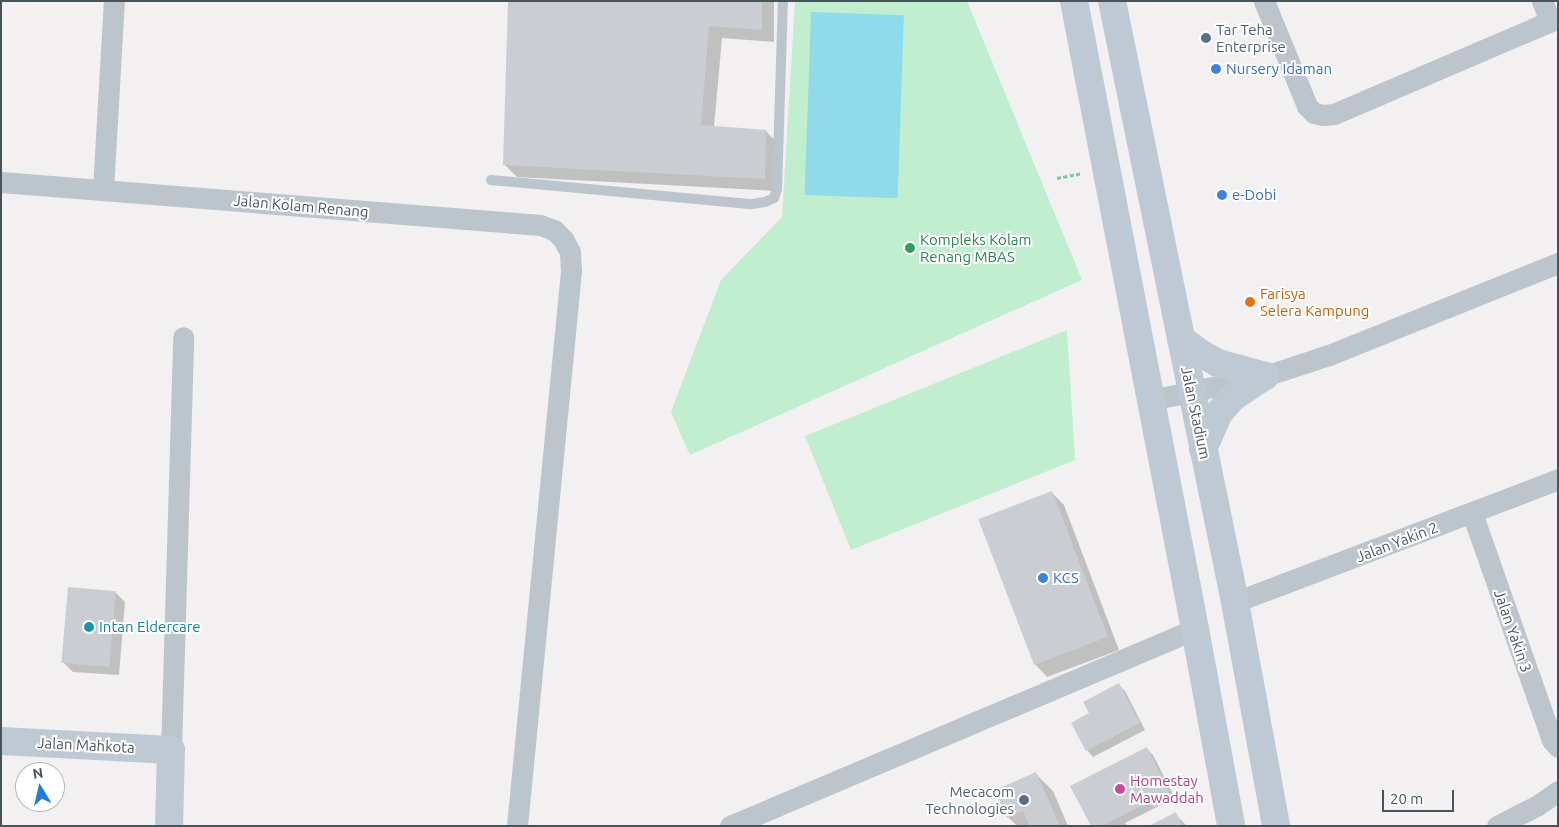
<!DOCTYPE html>
<html>
<head>
<meta charset="utf-8">
<style>
	body { margin:0 }
	#map { position:relative; width:1559px; height:827px; overflow:hidden; background:#f2f0f0; font-family:Ubuntu,sans-serif }
	div>[style] { position:absolute }
	[style*='--x'] { left:calc(var(--x)*1px); top:calc(var(--y)*1px); width:calc(var(--w)*1px); rotate:calc(var(--a)*1deg) }
	.green>* { inset:0; background:#c0eecf }
	.water>* { inset:0; background:#8fdbe9; transform-origin:0 0 }
	.shadow>* { inset:0; background:#0003 }
	.building>* { inset:0; background:#cacdd2; transform-origin:0 0 }
	.path>* { height:3px; margin-top:-1.5px; transform-origin:0; background:repeating-linear-gradient(90deg,#79cb9e 0 4px,transparent 0 6.5px) }
	.lane>* { height:10px; margin:-5px; padding:0 5px; transform-origin:5px; border-radius:5px; background:#bcc5cc }
	.street>* { height:21px; margin:-10.5px; padding:0 10.5px; transform-origin:10.5px; border-radius:10.5px; background:#bcc5cc }
	.secondary>* { height:28px; margin:-14px; padding:0 14px; transform-origin:14px; border-radius:14px; background:#bec9d3 }
	.dots>* { width:14px; height:14px; translate:-50% -50%; box-sizing:border-box; border:2px solid #fff; border-radius:50% }
	span { translate:-50% -50%; white-space:nowrap; text-align:center; line-height:1.15; -webkit-text-stroke:4px #fff; paint-order:stroke }
	.service-label { font-size:15px; color:#4e5e75 }
	.left { translate:0 -50%; text-align:left }
	.right { translate:-100% -50%; text-align:right }
	.shop-label { font-size:15px; color:#366cbe }
	.street-label { font-size:15px; color:#48545c }
	.leisure-label { font-size:15px; color:#27864d }
	.food-label { font-size:15px; color:#c56008 }
	.culture-label { font-size:15px; color:#0d838f }
	.hotel-label { font-size:15px; color:#b23c85 }
	.frame { position:absolute; inset:0; border:2px solid #48545c; pointer-events:none }
	.north { position:absolute; left:15px; top:762px; width:50px; height:50px; box-sizing:border-box; background:#fff; border:1px solid #b6bbbe; border-radius:50%; rotate:351deg; font-size:14px; font-weight:700; line-height:20px; text-align:center; color:#48545c }
	.north::after { content:''; display:block; margin:auto; width:18px; height:22px; background:#207cdc; clip-path:polygon(50% 0,100% 100%,50% 72%,0 100%) }
	.scale { position:absolute; left:1382px; top:790px; width:72px; height:22px; box-sizing:border-box; border:2px solid #48545c; border-top:0; padding-left:6px; font-size:15px; line-height:18px; white-space:nowrap; color:#48545c; -webkit-text-stroke:4px #fff; paint-order:stroke }
</style>
</head>
<body>
<div id="map">
	<div class="green">
		<i style="clip-path:polygon(795px 1px,967px 1px,1082px 280px,690px 455px,671px 412px,721px 280px,782px 217px)"></i>
		<i style="clip-path:polygon(1067px 330px,1075px 460px,851px 550px,805px 436px)"></i>
	</div>
	<div class="water">
		<i style="left:811px;top:12px;width:93px;height:183px;rotate:2deg"></i>
	</div>
	<div class="shadow">
		<i style="clip-path:polygon(509px 1px,774px 1px,774px 42px,722px 38px,714px 127px,766px 131px,778px 144px,777px 191px,517px 177px,504px 164px)"></i>
		<i style="clip-path:polygon(1051px 492px,1064px 505px,1119px 650px,1047px 677px,1035px 664px)"></i>
		<i style="clip-path:polygon(115px 592px,125px 602px,119px 675px,73px 672px,63px 662px)"></i>
		<i style="clip-path:polygon(1119px 685px,1125px 691px,1145px 730px,1093px 757px,1087px 750px,1091px 714px)"></i>
		<i style="clip-path:polygon(1146px 748px,1153px 755px,1175px 798px,1125px 823px,1128px 826px,1092px 826px)"></i>
		<i style="clip-path:polygon(1036px 774px,1053px 791px,1068px 826px,1017px 826px,1008px 817px)"></i>
		<i style="clip-path:polygon(1175px 814px,1187px 826px,1152px 826px)"></i>
	</div>
	<div class="building">
		<i style="clip-path:polygon(508px 1px,762px 1px,762px 30px,709px 26px,701px 125px,766px 130px,765px 179px,503px 165px)"></i>
		<i style="left:1052px;top:491px;width:156px;height:79px;rotate:69deg"></i>
		<i style="left:68px;top:587px;width:48px;height:76px;rotate:5deg"></i>
		<i style="clip-path:polygon(1119px 683px,1140px 723px,1086px 751px,1071px 723px,1089px 713px,1083px 702px)"></i>
		<i style="clip-path:polygon(1147px 747px,1169px 792px,1102px 826px,1091px 826px,1070px 786px)"></i>
		<i style="clip-path:polygon(1036px 772px,1059px 824px,1055px 826px,1030px 826px,1023px 811px,1007px 818px,995px 790px)"></i>
		<i style="clip-path:polygon(1176px 812px,1182px 826px,1149px 826px)"></i>
	</div>
	<div class="path">
		<i style="--x:1057;--y:178;--w:25;--a:-11"></i>
	</div>
	<div class="lane">
		<i style="--x:491;--y:180;--w:262;--a:5.3"></i>
		<i style="--x:752;--y:204;--w:13;--a:-9"></i>
		<i style="--x:765;--y:202;--w:10;--a:-24"></i>
		<i style="--x:774;--y:198;--w:9;--a:-72"></i>
		<i style="--x:777;--y:189;--w:188;--a:-88.2"></i>
	</div>
	<div class="street">
		<i style="--x:1264;--y:1;--w:113;--a:67.7"></i>
		<i style="--x:1307;--y:106;--w:10;--a:45"></i>
		<i style="--x:1314;--y:113;--w:9;--a:13"></i>
		<i style="--x:1323;--y:115;--w:11;--a:-5"></i>
		<i style="--x:1334;--y:114;--w:244;--a:-23.2"></i>
		<i style="--x:1542;--y:1;--w:22;--a:68"></i>
		<i style="--x:1;--y:182;--w:541;--a:4.56"></i>
		<i style="--x:540;--y:225;--w:15;--a:20"></i>
		<i style="--x:554;--y:230;--w:13;--a:45"></i>
		<i style="--x:563;--y:239;--w:15;--a:62"></i>
		<i style="--x:570;--y:252;--w:19;--a:87"></i>
		<i style="--x:571;--y:271;--w:558;--a:95.56"></i>
		<i style="--x:103;--y:190;--w:189;--a:-86.7"></i>
		<i style="--x:1151;--y:400;--w:116;--a:-11.9"></i>
		<i style="--x:1265;--y:376;--w:67;--a:-18.2"></i>
		<i style="--x:1329;--y:355;--w:247;--a:-21.9"></i>
		<i style="--x:1472;--y:513;--w:241;--a:70.6"></i>
		<i style="--x:1552;--y:740;--w:9;--a:49"></i>
		<i style="--x:1235;--y:602;--w:346;--a:-20.8"></i>
		<i style="--x:171;--y:750;--w:413;--a:-88.3"></i>
		<i style="--x:730;--y:826;--w:505;--a:-22.96"></i>
		<i style="--x:1497;--y:826;--w:46;--a:-27.1"></i>
		<i style="--x:1538;--y:805;--w:24;--a:-35"></i>
	</div>
	<div class="secondary">
		<i style="--x:1074;--y:1;--w:640;--a:79.09"></i>
		<i style="--x:1195;--y:629;--w:200;--a:79.6"></i>
		<i style="--x:1112;--y:1;--w:613;--a:78.43"></i>
		<i style="--x:1235;--y:602;--w:228;--a:79.6"></i>
		<i style="--x:1181;--y:339;--w:24;--a:36"></i>
		<i style="--x:1200;--y:353;--w:21;--a:29"></i>
		<i style="--x:1218;--y:363;--w:49;--a:15.5"></i>
		<i style="--x:1203;--y:449;--w:39;--a:-66"></i>
		<i style="--x:1219;--y:413;--w:20;--a:-49"></i>
		<i style="--x:1232;--y:398;--w:40;--a:-34"></i>
		<i style="--x:1;--y:741;--w:170;--a:3"></i>
		<i style="--x:171;--y:750;--w:76;--a:91.5"></i>
	</div>
	<div class="dots">
		<i style="left:1206px;top:38px;background:#5c6f8a"></i>
		<i style="left:1216px;top:69px;background:#3f7fe0"></i>
		<i style="left:1222px;top:195px;background:#3f7fe0"></i>
		<i style="left:910px;top:248px;background:#2e9e5b"></i>
		<i style="left:1250px;top:302px;background:#e8710a"></i>
		<i style="left:1043px;top:578px;background:#3f7fe0"></i>
		<i style="left:89px;top:627px;background:#0f9aa8"></i>
		<i style="left:1120px;top:789px;background:#d1479c"></i>
		<i style="left:1024px;top:800px;background:#5c6f8a"></i>
	</div>
	<div class="service-label">
		<span class="left" style="left:1216px;top:38px">Tar Teha<br>Enterprise</span>
		<span class="right" style="left:1014px;top:800px">Mecacom<br>Technologies</span>
	</div>
	<div class="shop-label">
		<span class="left" style="left:1226px;top:69px">Nursery Idaman</span>
		<span class="left" style="left:1232px;top:195px">e-Dobi</span>
		<span class="left" style="left:1053px;top:578px">KCS</span>
	</div>
	<div class="street-label">
		<span style="left:301px;top:206px;rotate:5deg">Jalan Kolam Renang</span>
		<span style="left:1196px;top:413px;rotate:78deg">Jalan Stadium</span>
		<span style="left:1397px;top:542px;rotate:-21deg">Jalan Yakin 2</span>
		<span style="left:1513px;top:631px;rotate:71deg">Jalan Yakin 3</span>
		<span style="left:86px;top:745px;rotate:3deg">Jalan Mahkota</span>
	</div>
	<div class="leisure-label">
		<span class="left" style="left:920px;top:248px">Kompleks Kolam<br>Renang MBAS</span>
	</div>
	<div class="food-label">
		<span class="left" style="left:1260px;top:302px">Farisya<br>Selera Kampung</span>
	</div>
	<div class="culture-label">
		<span class="left" style="left:99px;top:627px">Intan Eldercare</span>
	</div>
	<div class="hotel-label">
		<span class="left" style="left:1130px;top:789px">Homestay<br>Mawaddah</span>
	</div>
	<div class="frame"></div>
	<div class="north">N</div>
	<div class="scale">20 m</div>
</div>
</body>
</html>
